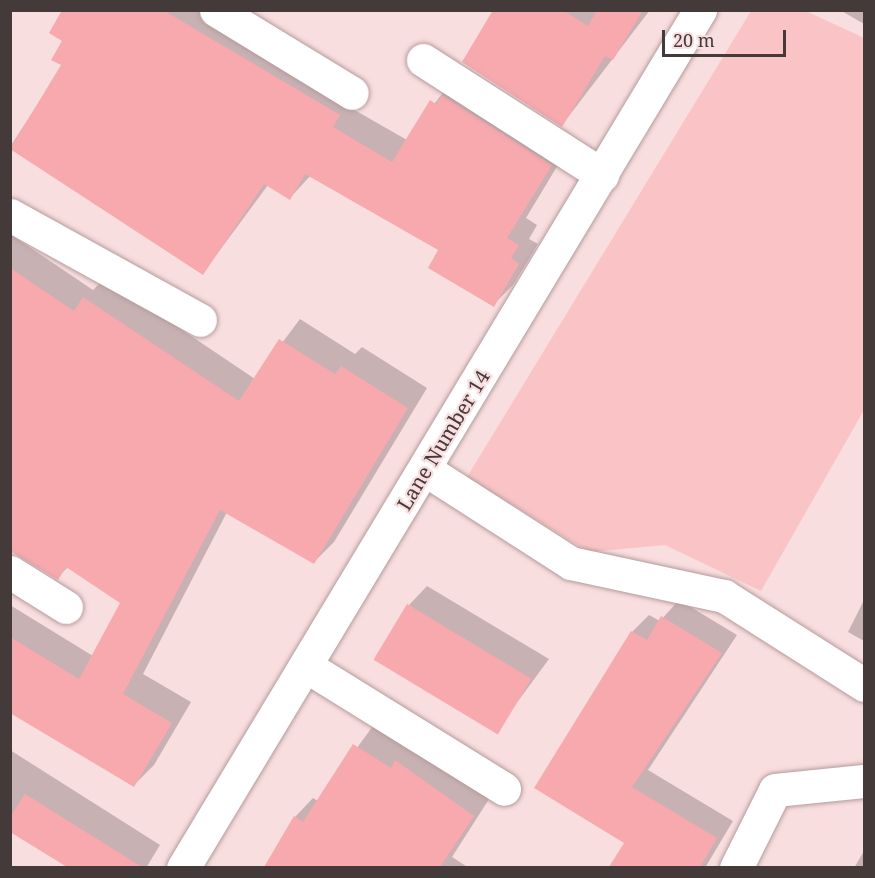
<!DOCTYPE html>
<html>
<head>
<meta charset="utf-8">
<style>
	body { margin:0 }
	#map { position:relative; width:875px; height:878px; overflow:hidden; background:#f9dedf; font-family:"Noto Serif",serif }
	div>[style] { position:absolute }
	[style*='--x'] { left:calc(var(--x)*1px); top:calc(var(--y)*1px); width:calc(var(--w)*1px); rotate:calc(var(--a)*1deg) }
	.green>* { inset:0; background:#fac4c6 }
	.shadow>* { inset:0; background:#0003 }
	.building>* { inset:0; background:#f7a9ae; transform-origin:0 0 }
	.roads { filter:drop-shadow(0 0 2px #b59b9c) drop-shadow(0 0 2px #b59b9c) }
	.minor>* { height:33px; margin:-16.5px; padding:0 16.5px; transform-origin:16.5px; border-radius:16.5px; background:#fff }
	span { translate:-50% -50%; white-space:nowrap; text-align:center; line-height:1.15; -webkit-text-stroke:4.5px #f9dedf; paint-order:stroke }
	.street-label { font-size:20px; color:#453a3a }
	.frame { position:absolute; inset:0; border:12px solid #453a3a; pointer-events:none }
	.scale { position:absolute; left:662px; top:30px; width:124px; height:27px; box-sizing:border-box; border:3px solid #453a3a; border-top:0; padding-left:8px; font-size:18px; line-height:21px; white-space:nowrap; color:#453a3a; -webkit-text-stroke:4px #f9dedf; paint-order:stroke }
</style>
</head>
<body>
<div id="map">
	<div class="green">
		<i style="clip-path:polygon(751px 11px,806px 11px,864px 38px,864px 410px,761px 591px,665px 545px,589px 552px,467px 477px)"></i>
	</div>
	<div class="shadow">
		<i style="clip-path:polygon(64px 10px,220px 10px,351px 108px,407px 140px,451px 82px,570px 145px,526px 218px,537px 225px,529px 239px,538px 244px,513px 285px,493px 305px,440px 250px,311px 175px,290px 198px,268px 185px,203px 273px,10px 147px,63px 65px)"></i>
		<i style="clip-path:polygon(495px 10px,650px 10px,562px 125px)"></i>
		<i style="clip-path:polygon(840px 10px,864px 10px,864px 24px)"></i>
		<i style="clip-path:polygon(10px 234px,93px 290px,105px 278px,255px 379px,300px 319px,355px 354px,362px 347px,427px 388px,334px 542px,314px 562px,227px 512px,143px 674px,191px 702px,154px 765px,134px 785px,10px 712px,10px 605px,93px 656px,122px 602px,69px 566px,57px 578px,10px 548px)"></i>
		<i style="clip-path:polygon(427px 586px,549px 659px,499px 727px,409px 605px)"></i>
		<i style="clip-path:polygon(679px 600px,737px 635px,648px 770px,733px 821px,705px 868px,616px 868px,612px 865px,626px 842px,632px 632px,649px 615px,660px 621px)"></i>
		<i style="clip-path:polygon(864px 600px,864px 641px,848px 632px)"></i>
		<i style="clip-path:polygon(373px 726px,491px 796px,452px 857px,469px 868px,266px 868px,295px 817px,313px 798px,318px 801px)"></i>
		<i style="clip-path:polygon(10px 750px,160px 845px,146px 868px,70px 868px,10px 830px)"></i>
		<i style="clip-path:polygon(864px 851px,864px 868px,854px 868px)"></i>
	</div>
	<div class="building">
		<i style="clip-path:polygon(62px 10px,163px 10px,340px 115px,333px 127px,392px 162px,430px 100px,436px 104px,442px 95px,552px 165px,507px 238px,519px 245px,511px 258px,519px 264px,494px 307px,428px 268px,438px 250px,305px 174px,290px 200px,264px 184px,203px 275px,10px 149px,61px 65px,51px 60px,62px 41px,49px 33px)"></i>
		<i style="clip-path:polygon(493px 10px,563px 10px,588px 26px,597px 10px,643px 10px,613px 60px,605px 56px,562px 127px,462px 62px)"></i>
		<i style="clip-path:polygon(10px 268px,74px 311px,83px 297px,239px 401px,279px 339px,335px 374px,341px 366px,408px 408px,314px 564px,220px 510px,123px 694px,172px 723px,134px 787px,10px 713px,10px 637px,79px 679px,120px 603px,66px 567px,58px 580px,10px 551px)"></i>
		<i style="left:407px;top:604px;width:145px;height:65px;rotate:31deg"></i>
		<i style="clip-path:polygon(661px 616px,722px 653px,632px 787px,717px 838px,700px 867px,609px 867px,624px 843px,534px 788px,631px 631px,647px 640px)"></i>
		<i style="clip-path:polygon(353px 744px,391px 768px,395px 760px,474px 816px,440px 867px,264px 867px,294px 816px,303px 822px)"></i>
		<i style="clip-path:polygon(25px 794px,142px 867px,67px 867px,10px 832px,10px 817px)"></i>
	</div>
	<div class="roads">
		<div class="minor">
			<i style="--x:216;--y:10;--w:159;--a:31.4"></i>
			<i style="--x:423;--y:60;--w:213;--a:32.7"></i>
			<i style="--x:10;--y:215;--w:217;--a:28.9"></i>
			<i style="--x:426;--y:470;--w:172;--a:32.7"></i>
			<i style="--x:571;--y:563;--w:157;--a:12.2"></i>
			<i style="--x:724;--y:596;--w:166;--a:32.4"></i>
			<i style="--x:10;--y:572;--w:66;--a:32"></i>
			<i style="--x:306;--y:666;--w:233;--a:31.8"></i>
			<i style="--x:183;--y:868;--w:1002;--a:-58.93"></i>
			<i style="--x:736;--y:868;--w:87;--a:-63.4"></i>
			<i style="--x:775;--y:790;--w:89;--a:-5.8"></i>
		</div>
	</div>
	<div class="street-label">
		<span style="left:443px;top:440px;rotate:-59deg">Lane Number 14</span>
	</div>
	<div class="frame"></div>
	<div class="scale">20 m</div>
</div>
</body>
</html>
